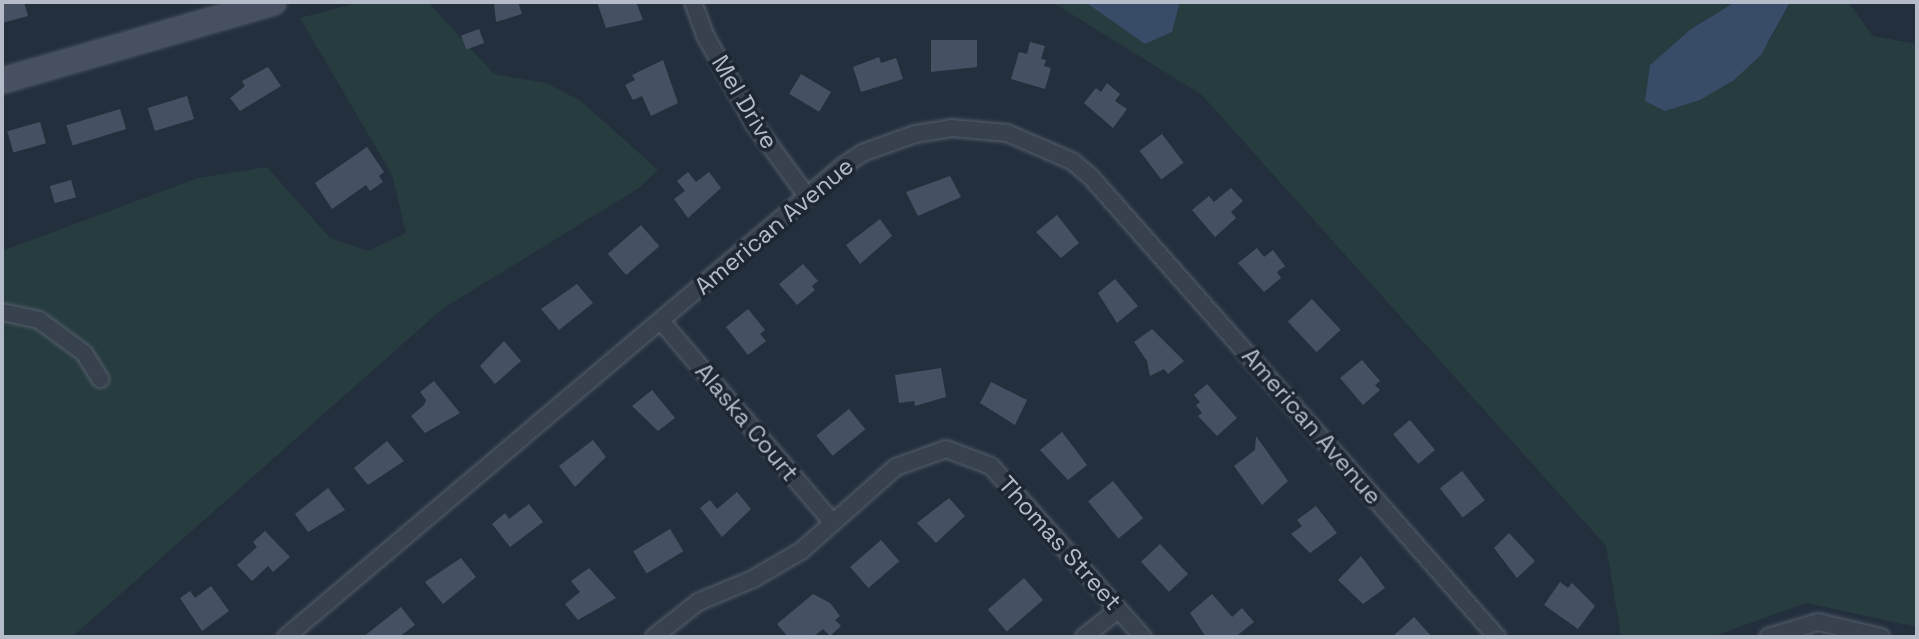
<!DOCTYPE html>
<html>
<head>
<meta charset="utf-8">
<style>
	body { margin:0 }
	#map { position:relative; width:1919px; height:639px; overflow:hidden; background:#242f3e; font-family:"Space Grotesk",sans-serif }
	div>[style] { position:absolute }
	[style*='--x'] { left:calc(var(--x)*1px); top:calc(var(--y)*1px); width:calc(var(--w)*1px); rotate:calc(var(--a)*1deg) }
	.green>* { inset:0; background:#263c3f }
	.water>* { inset:0; background:#394c67 }
	.building>* { inset:0; background:#455162; transform-origin:0 0 }
	.roads { filter:drop-shadow(0 0 2px #565f6c) drop-shadow(0 0 2px #565f6c) }
	.street>* { height:16px; margin:-8px; padding:0 8px; transform-origin:8px; border-radius:8px; background:#38414e }
	.secondary>* { height:23px; margin:-11.5px; padding:0 11.5px; transform-origin:11.5px; border-radius:11.5px; background:#465061 }
	span { translate:-50% -50%; white-space:nowrap; text-align:center; line-height:1.15; -webkit-text-stroke:7px #1d2633; paint-order:stroke }
	.street-label { font-size:24px; color:#b4bcc9 }
	.frame { position:absolute; inset:0; border:4px solid #b4bcc9; pointer-events:none }
</style>
</head>
<body>
<div id="map">
	<div class="green">
		<i style="clip-path:polygon(361px 2px,428px 2px,494px 74px,546px 83px,581px 101px,658px 170px,639px 188px,442px 309px,72px 637px,2px 637px,2px 251px,198px 178px,267px 167px,330px 238px,368px 251px,406px 233px,392px 175px,300px 18px)"></i>
		<i style="clip-path:polygon(1052px 2px,1085px 2px,1145px 44px,1172px 32px,1180px 2px,1735px 2px,1691px 29px,1769px 42px,1790px 2px,1848px 2px,1873px 36px,1917px 44px,1917px 627px,1806px 603px,1711px 637px,1621px 637px,1606px 546px,1202px 95px)"></i>
	</div>
	<div class="water">
		<i style="clip-path:polygon(1085px 2px,1180px 2px,1172px 32px,1145px 44px)"></i>
		<i style="clip-path:polygon(1735px 2px,1790px 2px,1761px 55px,1734px 80px,1700px 100px,1665px 111px,1645px 101px,1650px 65px,1691px 29px)"></i>
	</div>
	<div class="building">
		<i style="clip-path:polygon(2px 2px,24px 2px,28px 16px,2px 23px)"></i>
		<i style="clip-path:polygon(494px 2px,518px 2px,522px 14px,496px 22px)"></i>
		<i style="clip-path:polygon(597px 2px,636px 2px,643px 20px,606px 28px)"></i>
		<i style="left:479px;top:29px;width:15px;height:19px;rotate:70deg"></i>
		<i style="clip-path:polygon(931px 40px,977px 40px,977px 67px,931px 72px)"></i>
		<i style="clip-path:polygon(1030px 42px,1045px 46px,1041px 59px,1046px 60px,1044px 66px,1051px 68px,1045px 89px,1011px 79px,1019px 52px,1027px 54px)"></i>
		<i style="clip-path:polygon(879px 57px,881px 63px,896px 58px,903px 79px,861px 92px,853px 67px)"></i>
		<i style="clip-path:polygon(663px 60px,678px 103px,651px 116px,642px 96px,633px 100px,625px 85px,635px 80px,632px 75px)"></i>
		<i style="clip-path:polygon(268px 67px,281px 86px,240px 111px,230px 98px,245px 86px,242px 81px)"></i>
		<i style="left:801px;top:74px;width:35px;height:23px;rotate:31deg"></i>
		<i style="clip-path:polygon(1107px 83px,1120px 94px,1115px 101px,1127px 109px,1113px 128px,1084px 103px,1096px 88px,1101px 92px)"></i>
		<i style="left:187px;top:96px;width:24px;height:41px;rotate:73deg"></i>
		<i style="left:120px;top:109px;width:21px;height:56px;rotate:73deg"></i>
		<i style="left:40px;top:122px;width:22px;height:34px;rotate:74deg"></i>
		<i style="left:1162px;top:134px;width:36px;height:28px;rotate:53deg"></i>
		<i style="clip-path:polygon(367px 147px,384px 172px,379px 176px,383px 182px,370px 191px,366px 185px,332px 209px,315px 183px)"></i>
		<i style="clip-path:polygon(688px 172px,696px 182px,709px 172px,721px 188px,688px 218px,674px 199px,685px 191px,677px 181px)"></i>
		<i style="clip-path:polygon(950px 176px,961px 197px,918px 216px,906px 192px)"></i>
		<i style="left:71px;top:180px;width:18px;height:22px;rotate:74deg"></i>
		<i style="clip-path:polygon(1231px 188px,1243px 201px,1231px 212px,1236px 218px,1215px 237px,1192px 210px,1209px 196px,1214px 202px)"></i>
		<i style="clip-path:polygon(1057px 215px,1079px 243px,1061px 258px,1036px 232px)"></i>
		<i style="clip-path:polygon(880px 219px,892px 236px,860px 264px,846px 245px)"></i>
		<i style="left:641px;top:225px;width:28px;height:44px;rotate:49deg"></i>
		<i style="clip-path:polygon(1257px 248px,1264px 257px,1273px 250px,1285px 266px,1277px 272px,1281px 278px,1264px 292px,1238px 263px)"></i>
		<i style="clip-path:polygon(803px 264px,818px 281px,812px 286px,815px 290px,797px 305px,779px 284px)"></i>
		<i style="clip-path:polygon(1115px 279px,1138px 306px,1117px 323px,1098px 293px)"></i>
		<i style="clip-path:polygon(577px 284px,593px 303px,559px 330px,541px 309px)"></i>
		<i style="left:1312px;top:299px;width:42px;height:33px;rotate:47deg"></i>
		<i style="clip-path:polygon(748px 309px,765px 330px,760px 334px,766px 341px,748px 355px,726px 327px)"></i>
		<i style="clip-path:polygon(1152px 329px,1184px 361px,1168px 374px,1164px 369px,1150px 376px,1147px 361px,1134px 342px)"></i>
		<i style="clip-path:polygon(504px 341px,521px 361px,495px 384px,480px 366px)"></i>
		<i style="clip-path:polygon(1362px 360px,1380px 381px,1375px 385px,1380px 390px,1363px 405px,1340px 378px)"></i>
		<i style="clip-path:polygon(941px 368px,946px 397px,915px 406px,914px 401px,899px 403px,895px 375px)"></i>
		<i style="clip-path:polygon(434px 381px,460px 413px,425px 433px,411px 416px,424px 405px,426px 400px,420px 392px)"></i>
		<i style="clip-path:polygon(991px 382px,1027px 400px,1015px 425px,980px 403px)"></i>
		<i style="clip-path:polygon(1207px 384px,1237px 418px,1217px 436px,1198px 416px,1202px 413px,1196px 405px,1200px 402px,1194px 395px)"></i>
		<i style="clip-path:polygon(652px 390px,675px 418px,658px 431px,632px 406px)"></i>
		<i style="left:849px;top:409px;width:26px;height:42px;rotate:51deg"></i>
		<i style="left:1410px;top:420px;width:39px;height:22px;rotate:50deg"></i>
		<i style="clip-path:polygon(1062px 432px,1087px 465px,1068px 480px,1040px 450px)"></i>
		<i style="clip-path:polygon(1256px 436px,1288px 481px,1262px 505px,1234px 466px,1255px 450px)"></i>
		<i style="clip-path:polygon(593px 440px,606px 457px,575px 487px,559px 466px)"></i>
		<i style="clip-path:polygon(387px 441px,404px 461px,368px 485px,354px 468px)"></i>
		<i style="left:1462px;top:471px;width:37px;height:28px;rotate:52deg"></i>
		<i style="left:1113px;top:481px;width:48px;height:32px;rotate:51deg"></i>
		<i style="clip-path:polygon(328px 488px,345px 510px,308px 532px,295px 514px)"></i>
		<i style="clip-path:polygon(737px 492px,751px 509px,722px 537px,700px 508px,710px 500px,717px 509px)"></i>
		<i style="clip-path:polygon(949px 498px,965px 516px,936px 543px,917px 523px)"></i>
		<i style="clip-path:polygon(529px 504px,543px 522px,510px 547px,492px 524px,505px 513px,509px 519px)"></i>
		<i style="clip-path:polygon(1316px 506px,1337px 533px,1310px 553px,1291px 534px,1302px 526px,1297px 520px)"></i>
		<i style="left:670px;top:529px;width:26px;height:43px;rotate:59deg"></i>
		<i style="clip-path:polygon(265px 531px,290px 557px,273px 572px,268px 566px,252px 581px,237px 565px,257px 547px,253px 542px)"></i>
		<i style="clip-path:polygon(1509px 533px,1535px 561px,1517px 578px,1494px 548px)"></i>
		<i style="left:881px;top:540px;width:28px;height:41px;rotate:49deg"></i>
		<i style="left:1160px;top:544px;width:41px;height:26px;rotate:47deg"></i>
		<i style="clip-path:polygon(1361px 556px,1385px 588px,1363px 604px,1338px 580px)"></i>
		<i style="clip-path:polygon(461px 558px,476px 577px,443px 604px,425px 582px)"></i>
		<i style="clip-path:polygon(589px 568px,616px 598px,578px 620px,565px 604px,580px 592px,571px 581px)"></i>
		<i style="left:1024px;top:578px;width:29px;height:48px;rotate:49deg"></i>
		<i style="clip-path:polygon(1560px 582px,1568px 588px,1572px 583px,1595px 606px,1578px 629px,1544px 605px)"></i>
		<i style="clip-path:polygon(211px 586px,229px 611px,202px 631px,180px 598px,190px 591px,195px 598px)"></i>
		<i style="clip-path:polygon(813px 594px,830px 603px,840px 616px,835px 620px,841px 626px,830px 636px,823px 629px,813px 637px,788px 637px,777px 624px)"></i>
		<i style="clip-path:polygon(1212px 594px,1232px 617px,1242px 608px,1254px 622px,1235px 637px,1206px 637px,1190px 613px)"></i>
		<i style="clip-path:polygon(401px 607px,415px 625px,399px 637px,363px 637px)"></i>
		<i style="clip-path:polygon(1414px 617px,1432px 637px,1392px 637px)"></i>
	</div>
	<div class="roads">
		<div class="street">
			<i style="--x:693;--y:2;--w:37;--a:70"></i>
			<i style="--x:706;--y:37;--w:101;--a:60.9"></i>
			<i style="--x:755;--y:125;--w:88;--a:53.8"></i>
			<i style="--x:2;--y:312;--w:38;--a:12"></i>
			<i style="--x:39;--y:320;--w:56;--a:36.3"></i>
			<i style="--x:84;--y:353;--w:31;--a:58"></i>
			<i style="--x:661;--y:321;--w:265;--a:49.6"></i>
			<i style="--x:286;--y:637;--w:729;--a:-40.22"></i>
			<i style="--x:843;--y:166;--w:23;--a:-34"></i>
			<i style="--x:862;--y:153;--w:56;--a:-19.7"></i>
			<i style="--x:915;--y:134;--w:36;--a:-9"></i>
			<i style="--x:951;--y:128;--w:56;--a:5.1"></i>
			<i style="--x:1007;--y:133;--w:71;--a:23.3"></i>
			<i style="--x:1072;--y:161;--w:23;--a:40"></i>
			<i style="--x:1090;--y:176;--w:615;--a:48.56"></i>
			<i style="--x:654;--y:637;--w:56;--a:-38.5"></i>
			<i style="--x:698;--y:602;--w:60;--a:-22.7"></i>
			<i style="--x:753;--y:579;--w:56;--a:-30.3"></i>
			<i style="--x:801;--y:551;--w:127;--a:-41.5"></i>
			<i style="--x:896;--y:467;--w:53;--a:-19.8"></i>
			<i style="--x:946;--y:449;--w:48;--a:20.7"></i>
			<i style="--x:991;--y:466;--w:229;--a:48.4"></i>
			<i style="--x:1084;--y:637;--w:43;--a:-38.5"></i>
			<i style="--x:1768;--y:637;--w:52;--a:-16.7"></i>
			<i style="--x:1818;--y:622;--w:65;--a:13.4"></i>
		</div>
		<div class="secondary">
			<i style="--x:2;--y:80;--w:282;--a:-16.1"></i>
		</div>
	</div>
	<div class="street-label">
		<span style="left:745px;top:102px;rotate:59deg">Mel Drive</span>
		<span style="left:774px;top:226px;rotate:-40deg">American Avenue</span>
		<span style="left:747px;top:422px;rotate:50deg">Alaska Court</span>
		<span style="left:1312px;top:426px;rotate:49deg">American Avenue</span>
		<span style="left:1060px;top:543px;rotate:48deg">Thomas Street</span>
	</div>
	<div class="frame"></div>
</div>
</body>
</html>
